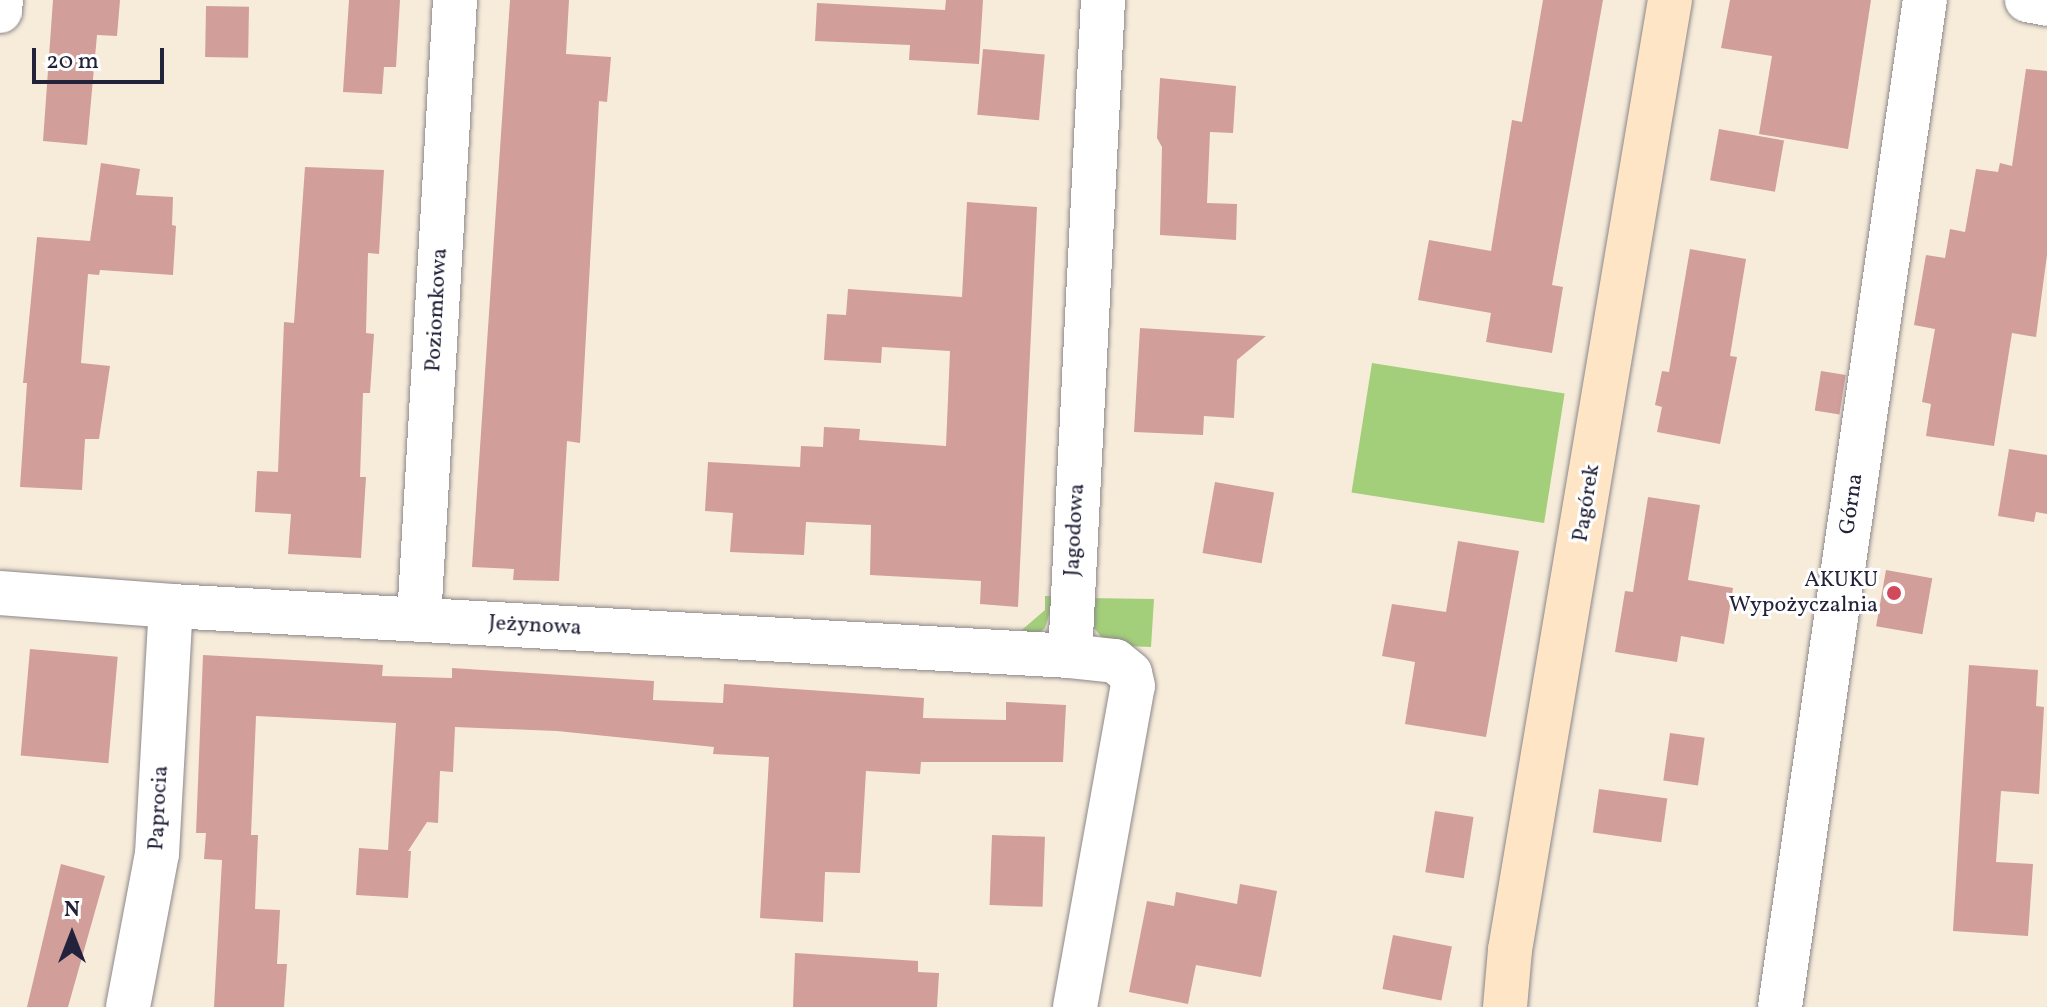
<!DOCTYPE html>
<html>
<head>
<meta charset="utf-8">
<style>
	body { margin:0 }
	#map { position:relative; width:2047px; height:1007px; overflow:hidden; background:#f7ecda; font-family:Vollkorn,serif }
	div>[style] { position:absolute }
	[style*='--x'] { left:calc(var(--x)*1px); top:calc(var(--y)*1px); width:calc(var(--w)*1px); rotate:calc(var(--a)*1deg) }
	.green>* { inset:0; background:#a3ce7a; transform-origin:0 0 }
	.building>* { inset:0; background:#d19e9a; transform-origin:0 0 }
	.roads { filter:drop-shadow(0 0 2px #8c878a) drop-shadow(0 0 2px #8c878a) }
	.street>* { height:44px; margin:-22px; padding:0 22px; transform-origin:22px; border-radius:22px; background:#fff }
	.secondary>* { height:44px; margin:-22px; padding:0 22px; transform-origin:22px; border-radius:22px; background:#fde5c5 }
	.dots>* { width:22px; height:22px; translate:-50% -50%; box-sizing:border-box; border:4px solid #fff; border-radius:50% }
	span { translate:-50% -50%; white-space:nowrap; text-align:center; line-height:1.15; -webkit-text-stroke:6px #fff; paint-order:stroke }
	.street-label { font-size:22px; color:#22223b }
	.poi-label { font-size:22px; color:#22223b }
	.right { translate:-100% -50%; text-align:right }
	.north { position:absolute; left:32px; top:895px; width:80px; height:80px; -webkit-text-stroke:6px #fff; paint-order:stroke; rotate:0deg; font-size:22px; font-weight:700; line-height:32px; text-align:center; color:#22223b }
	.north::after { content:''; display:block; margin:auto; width:28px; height:36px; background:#22223b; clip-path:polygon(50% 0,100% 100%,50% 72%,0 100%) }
	.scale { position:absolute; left:32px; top:48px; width:132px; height:36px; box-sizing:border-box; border:4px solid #22223b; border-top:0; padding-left:10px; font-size:24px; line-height:28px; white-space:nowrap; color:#22223b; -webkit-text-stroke:6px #fff; paint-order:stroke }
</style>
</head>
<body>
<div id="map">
	<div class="green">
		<i style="left:1372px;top:363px;width:195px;height:131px;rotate:9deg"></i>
		<i style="clip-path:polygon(1045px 596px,1055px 596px,1045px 628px,1038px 634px,1016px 635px,1045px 610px)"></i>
		<i style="clip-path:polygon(1086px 598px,1154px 599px,1151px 647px,1127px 646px,1103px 639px,1089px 622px)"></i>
	</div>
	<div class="building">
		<i style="clip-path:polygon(53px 0,120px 0,117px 36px,97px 35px,87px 145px,43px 141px)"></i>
		<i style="clip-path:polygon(349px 0,400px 0,396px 67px,384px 67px,382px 94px,343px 92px)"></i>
		<i style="clip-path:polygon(510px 0,569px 0,566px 54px,611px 57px,607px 102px,599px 101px,580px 443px,567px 441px,559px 581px,513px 580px,514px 569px,472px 567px)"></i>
		<i style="clip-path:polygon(946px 0,983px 0,979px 64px,909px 60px,910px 45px,815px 41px,817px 3px,945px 10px)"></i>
		<i style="clip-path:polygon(1543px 0,1603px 0,1552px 285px,1563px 287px,1552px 353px,1486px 342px,1491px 313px,1418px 300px,1429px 240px,1491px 251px,1512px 120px,1522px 122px)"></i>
		<i style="clip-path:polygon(1730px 0,1871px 0,1848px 149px,1759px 134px,1772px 56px,1721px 48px)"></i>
		<i style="left:206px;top:6px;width:43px;height:51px;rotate:1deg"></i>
		<i style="left:983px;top:49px;width:62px;height:66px;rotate:5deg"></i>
		<i style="clip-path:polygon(2026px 69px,2047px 71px,2047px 255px,2036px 337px,2012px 333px,1994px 446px,1926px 436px,1931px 404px,1922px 402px,1935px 329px,1914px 325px,1926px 255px,1945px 258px,1950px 229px,1965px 232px,1976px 169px,1998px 172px,2000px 163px,2012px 166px)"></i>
		<i style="clip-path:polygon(1160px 78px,1236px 86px,1233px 133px,1210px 132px,1207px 203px,1237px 204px,1236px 240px,1160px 235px,1162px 147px,1157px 138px)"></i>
		<i style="left:1719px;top:129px;width:66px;height:52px;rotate:10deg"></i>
		<i style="clip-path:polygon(101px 163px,140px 169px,136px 195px,173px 197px,172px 225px,176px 226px,173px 275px,100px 270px,99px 275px,88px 274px,81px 363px,110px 366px,99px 439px,85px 439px,82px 490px,20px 487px,27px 383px,23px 383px,37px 237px,90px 241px)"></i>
		<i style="clip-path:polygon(305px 167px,384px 170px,379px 254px,368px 253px,366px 333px,374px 334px,370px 393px,363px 393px,360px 477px,366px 477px,361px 558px,288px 554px,291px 514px,255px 512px,257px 471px,278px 472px,284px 322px,294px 323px)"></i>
		<i style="clip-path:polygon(967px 202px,1037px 207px,1018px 607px,980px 604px,981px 581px,870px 575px,871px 525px,806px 522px,804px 555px,730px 552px,733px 513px,705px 511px,708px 462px,800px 467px,801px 446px,823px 447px,824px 427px,860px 429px,859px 440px,946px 446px,950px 351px,882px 347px,881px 363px,824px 360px,827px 314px,846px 315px,848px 289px,962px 297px)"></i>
		<i style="clip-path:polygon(1690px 249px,1746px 259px,1730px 356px,1737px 357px,1720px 444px,1657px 432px,1662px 407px,1655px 405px,1662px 371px,1669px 372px)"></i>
		<i style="clip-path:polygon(1140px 328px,1266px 336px,1237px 360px,1234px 418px,1204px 416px,1203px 435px,1134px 432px)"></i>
		<i style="left:1821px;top:371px;width:25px;height:40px;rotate:9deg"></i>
		<i style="clip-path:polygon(2009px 449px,2047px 455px,2047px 514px,2036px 512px,2034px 522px,1998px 516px)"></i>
		<i style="left:1215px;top:482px;width:60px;height:72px;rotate:10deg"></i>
		<i style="clip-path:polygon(1648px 497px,1700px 505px,1688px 580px,1733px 588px,1724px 644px,1681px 636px,1677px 662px,1615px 652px,1625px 591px,1633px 592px)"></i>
		<i style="clip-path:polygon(1458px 541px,1519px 551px,1486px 737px,1405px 724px,1415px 662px,1382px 656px,1392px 604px,1446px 612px)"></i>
		<i style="left:1886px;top:570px;width:47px;height:57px;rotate:10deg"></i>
		<i style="left:30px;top:649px;width:88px;height:107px;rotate:5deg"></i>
		<i style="clip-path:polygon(203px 655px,383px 665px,382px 676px,452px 678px,452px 668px,654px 681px,653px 700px,723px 703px,724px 684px,924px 698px,923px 718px,1006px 720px,1006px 702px,1066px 705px,1063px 762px,921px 762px,920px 774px,866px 771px,860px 873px,825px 872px,823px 922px,760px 918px,769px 757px,713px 754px,714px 747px,557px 731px,455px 727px,453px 772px,440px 771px,438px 823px,427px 822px,408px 851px,411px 851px,408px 898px,356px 895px,359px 848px,388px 850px,396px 723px,256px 716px,251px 835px,258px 835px,255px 909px,280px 910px,277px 964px,287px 964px,284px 1007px,214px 1007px,222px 860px,204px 859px,206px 833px,196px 833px)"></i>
		<i style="clip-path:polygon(1969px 665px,2038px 670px,2036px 706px,2044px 707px,2039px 794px,2001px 791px,1996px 862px,2033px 864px,2028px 936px,1953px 931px)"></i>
		<i style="left:1670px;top:733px;width:35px;height:48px;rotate:8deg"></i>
		<i style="left:1599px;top:789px;width:69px;height:44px;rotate:8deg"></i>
		<i style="left:1435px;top:811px;width:39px;height:62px;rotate:9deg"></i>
		<i style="left:992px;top:835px;width:53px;height:70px;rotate:2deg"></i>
		<i style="clip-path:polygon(61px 864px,105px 876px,68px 1007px,27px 1007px)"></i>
		<i style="clip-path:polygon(1240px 884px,1277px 891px,1261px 977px,1196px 965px,1188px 1004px,1129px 992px,1147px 901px,1174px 906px,1176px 892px,1237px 904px)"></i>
		<i style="left:1393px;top:935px;width:60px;height:55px;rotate:11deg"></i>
		<i style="clip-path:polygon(795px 953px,918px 961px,918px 972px,939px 973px,937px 1007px,793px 1007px)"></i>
	</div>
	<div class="roads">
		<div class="street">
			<i style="--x:2027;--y:0;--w:20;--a:11"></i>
			<i style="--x:0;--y:11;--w:11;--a:-85"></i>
			<i style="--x:0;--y:593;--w:171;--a:4.3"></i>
			<i style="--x:171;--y:606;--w:900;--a:3.18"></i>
			<i style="--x:419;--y:619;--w:620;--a:-86.67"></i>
			<i style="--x:128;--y:1007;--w:156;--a:-79.3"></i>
			<i style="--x:157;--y:854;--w:248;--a:-86.8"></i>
			<i style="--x:1075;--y:1007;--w:326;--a:-79.8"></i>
			<i style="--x:1133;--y:686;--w:13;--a:-103"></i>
			<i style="--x:1130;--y:673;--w:19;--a:-141"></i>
			<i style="--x:1115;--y:661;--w:45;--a:-173.7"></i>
			<i style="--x:1070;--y:656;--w:657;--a:-87.12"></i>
			<i style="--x:1780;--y:1007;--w:1017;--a:-81.81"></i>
		</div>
		<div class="secondary">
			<i style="--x:1505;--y:1007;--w:57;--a:-85"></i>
			<i style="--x:1510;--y:950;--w:963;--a:-80.44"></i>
		</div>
	</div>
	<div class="dots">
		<i style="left:1894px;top:593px;background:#d1495b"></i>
	</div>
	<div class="street-label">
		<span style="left:437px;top:310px;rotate:-87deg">Poziomkowa</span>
		<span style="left:1587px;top:503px;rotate:-81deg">Pagórek</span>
		<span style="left:1852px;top:504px;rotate:-82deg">Górna</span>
		<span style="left:1075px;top:530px;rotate:-87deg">Jagodowa</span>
		<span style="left:535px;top:626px;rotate:3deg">Jeżynowa</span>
		<span style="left:159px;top:808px;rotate:-87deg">Paprocia</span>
	</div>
	<div class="poi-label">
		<span class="right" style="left:1878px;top:593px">AKUKU<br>Wypożyczalnia</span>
	</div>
	<div class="north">N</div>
	<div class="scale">20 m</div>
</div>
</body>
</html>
